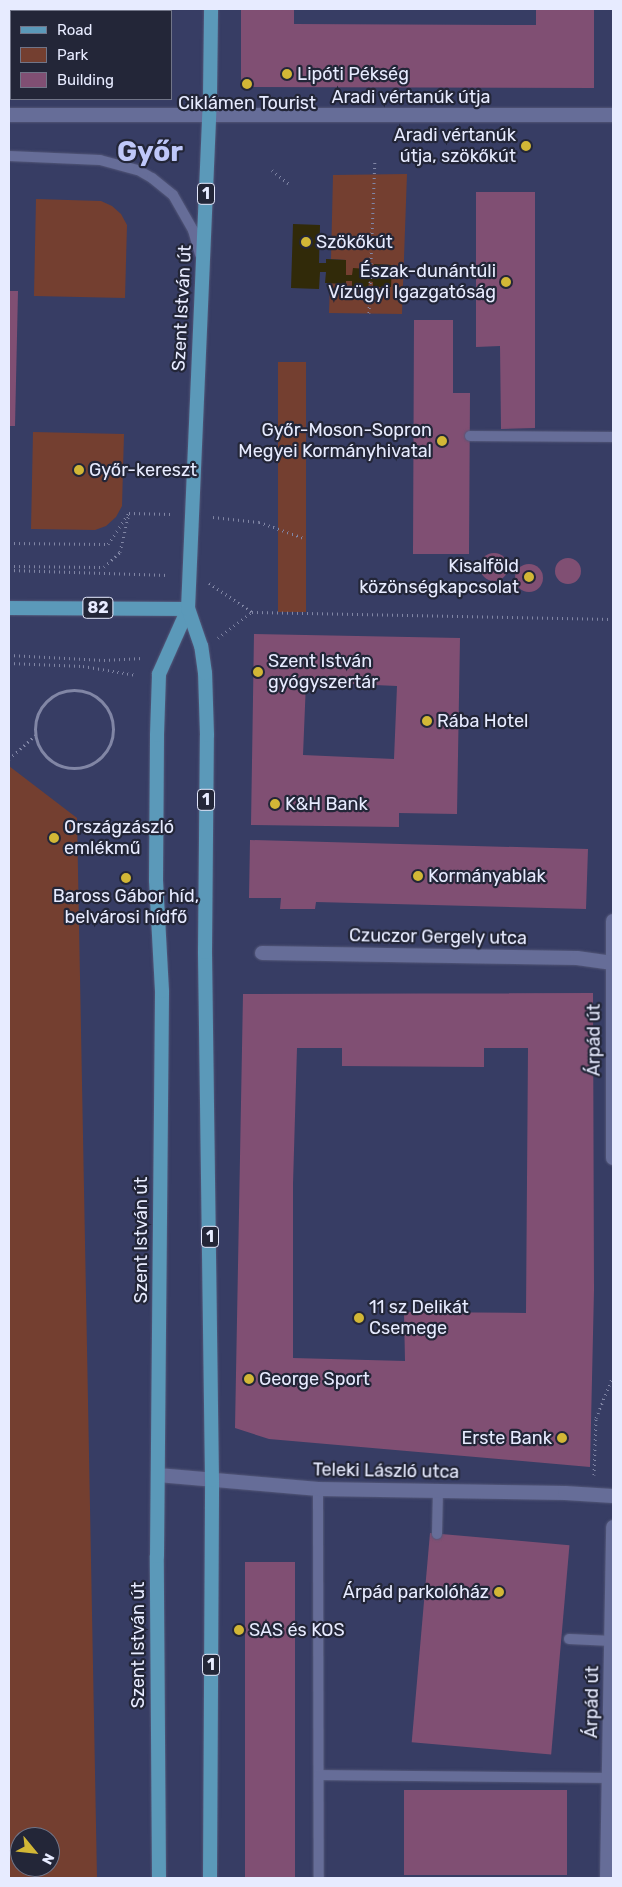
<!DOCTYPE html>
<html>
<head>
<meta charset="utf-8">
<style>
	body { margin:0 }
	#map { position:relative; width:622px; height:1887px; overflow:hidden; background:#373d64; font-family:Rubik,sans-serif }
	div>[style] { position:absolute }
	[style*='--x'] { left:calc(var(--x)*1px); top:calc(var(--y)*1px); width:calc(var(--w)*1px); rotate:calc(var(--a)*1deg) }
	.green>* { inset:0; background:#743f30; transform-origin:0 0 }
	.water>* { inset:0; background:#312a09 }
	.building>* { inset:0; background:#804f73; transform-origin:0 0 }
	.round { border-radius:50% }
	.path>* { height:3px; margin-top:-1.5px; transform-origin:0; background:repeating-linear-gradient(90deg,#8186a5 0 1px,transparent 0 5px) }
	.path>.ring { margin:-1.5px; padding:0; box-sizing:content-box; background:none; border:3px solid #8186a5; border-radius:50% }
	.roads { filter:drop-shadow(0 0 1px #535778) drop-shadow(0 0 1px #535778) }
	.service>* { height:10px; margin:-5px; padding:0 5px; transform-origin:5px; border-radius:5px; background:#666d98 }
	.minor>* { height:14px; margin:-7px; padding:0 7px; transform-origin:7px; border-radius:7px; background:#666d98 }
	.primary>* { height:14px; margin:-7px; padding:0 7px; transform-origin:7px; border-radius:7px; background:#5b99b9 }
	.dots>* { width:14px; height:14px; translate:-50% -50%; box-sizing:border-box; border:2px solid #232638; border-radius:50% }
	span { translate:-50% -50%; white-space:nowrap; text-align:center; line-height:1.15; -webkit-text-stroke:4.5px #232638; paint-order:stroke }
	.shield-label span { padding:1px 4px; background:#232638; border:1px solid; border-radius:4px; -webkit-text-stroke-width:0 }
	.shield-label { font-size:16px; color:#e7ebff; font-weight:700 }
	.poi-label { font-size:18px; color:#e7ebff }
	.left { translate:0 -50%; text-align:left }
	.right { translate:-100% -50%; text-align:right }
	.street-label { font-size:18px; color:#e7ebff }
	.town-label { font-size:28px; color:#bfc8f9; font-weight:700 }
	.frame { position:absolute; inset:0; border:10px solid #e7ebff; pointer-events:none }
	.legend { position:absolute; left:10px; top:10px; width:162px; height:90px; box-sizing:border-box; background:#232638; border:1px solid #717588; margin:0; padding:6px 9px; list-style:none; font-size:15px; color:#e7ebff }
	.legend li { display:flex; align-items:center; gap:10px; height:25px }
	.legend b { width:25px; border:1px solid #717588 }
	.north { position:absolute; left:10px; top:1827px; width:50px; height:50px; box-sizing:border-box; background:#232638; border:1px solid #717588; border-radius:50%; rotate:118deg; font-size:14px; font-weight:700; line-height:20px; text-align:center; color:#e7ebff }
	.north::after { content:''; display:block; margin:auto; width:18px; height:22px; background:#d2b736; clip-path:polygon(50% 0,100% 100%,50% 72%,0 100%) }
</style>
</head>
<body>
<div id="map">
	<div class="green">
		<i style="clip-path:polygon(407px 174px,402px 314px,329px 313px,330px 283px,346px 284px,346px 281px,352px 281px,352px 289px,368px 290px,368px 281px,373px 282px,373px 286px,392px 265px,375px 264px,374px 279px,368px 278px,346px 275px,346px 260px,331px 259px,333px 175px)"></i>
		<i style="clip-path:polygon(36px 199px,101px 201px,112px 206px,121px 214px,127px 225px,125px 298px,34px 296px)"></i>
		<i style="left:278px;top:362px;width:28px;height:250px"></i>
		<i style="clip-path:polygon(33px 432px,124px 434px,122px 506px,116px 517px,106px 526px,95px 530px,31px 529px)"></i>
		<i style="clip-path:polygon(evenodd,9px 766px,77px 818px,97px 1878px,9px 1878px,9px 766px,20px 1837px,50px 1837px,50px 1867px,20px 1867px,20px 1837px)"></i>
	</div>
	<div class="water">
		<i style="clip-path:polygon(293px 224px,320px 225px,319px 263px,326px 263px,326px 259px,346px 260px,346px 275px,352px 275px,353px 268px,368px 269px,368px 278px,373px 279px,374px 264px,392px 265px,391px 287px,373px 287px,373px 282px,369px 281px,368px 290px,352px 289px,352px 281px,346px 281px,346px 284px,325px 283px,326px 272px,320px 272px,319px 289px,291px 288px)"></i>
	</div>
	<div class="building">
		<i style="left:24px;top:9px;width:27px;height:2px"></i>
		<i style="left:95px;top:9px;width:71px;height:2px"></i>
		<i style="clip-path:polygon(241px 9px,294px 9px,294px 24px,536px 25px,536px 9px,594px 9px,594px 88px,241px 87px)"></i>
		<i style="left:9px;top:36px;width:2px;height:46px"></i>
		<i style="clip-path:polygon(476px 192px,535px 192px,535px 428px,501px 429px,500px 346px,476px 347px)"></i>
		<i style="clip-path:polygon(9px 291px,18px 291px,15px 426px,9px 426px)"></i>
		<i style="clip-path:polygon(414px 320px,453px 320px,453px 393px,470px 393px,469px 554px,413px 554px)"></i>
		<i class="round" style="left:480px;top:553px;width:28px;height:28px"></i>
		<i class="round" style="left:555px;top:558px;width:26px;height:26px"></i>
		<i class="round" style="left:515px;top:564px;width:28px;height:28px"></i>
		<i style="clip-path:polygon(evenodd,254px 634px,460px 638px,457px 814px,399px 813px,399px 827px,251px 825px,254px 634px,306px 682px,397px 686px,394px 759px,303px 755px,306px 682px)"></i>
		<i style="clip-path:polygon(250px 840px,588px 849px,586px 909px,316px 902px,315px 909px,280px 909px,281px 898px,249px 898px)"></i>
		<i style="clip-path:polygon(evenodd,593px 993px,594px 1290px,590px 1467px,269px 1439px,235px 1428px,243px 994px,593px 993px,297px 1048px,342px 1048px,342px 1066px,484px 1067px,484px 1048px,528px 1048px,526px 1313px,404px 1312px,405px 1361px,293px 1358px,293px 1184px,297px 1048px)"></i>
		<i style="left:430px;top:1533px;width:140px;height:210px;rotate:5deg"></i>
		<i style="left:245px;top:1562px;width:50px;height:316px"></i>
		<i style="left:404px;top:1790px;width:163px;height:85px"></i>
	</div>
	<div class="path">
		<i style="--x:272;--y:170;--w:21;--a:39"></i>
		<i style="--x:369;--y:313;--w:154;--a:-87.8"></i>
		<i style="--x:213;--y:517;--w:46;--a:6.2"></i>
		<i style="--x:259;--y:522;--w:48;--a:19.6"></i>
		<i style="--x:9;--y:543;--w:99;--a:0.6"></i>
		<i style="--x:108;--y:544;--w:37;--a:-56"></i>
		<i style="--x:129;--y:513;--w:43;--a:1.3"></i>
		<i style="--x:9;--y:566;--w:95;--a:0.6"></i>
		<i style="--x:104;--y:567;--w:22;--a:-43"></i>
		<i style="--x:120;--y:552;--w:37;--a:-77"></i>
		<i style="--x:9;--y:570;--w:160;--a:1.8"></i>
		<i style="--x:209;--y:583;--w:52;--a:34"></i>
		<i style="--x:252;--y:612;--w:361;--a:1.1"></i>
		<i style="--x:218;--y:638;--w:43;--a:-37.4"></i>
		<i style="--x:9;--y:655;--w:95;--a:3"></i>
		<i style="--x:104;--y:660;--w:39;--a:-3"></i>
		<i style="--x:9;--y:663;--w:74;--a:2.3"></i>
		<i style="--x:83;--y:666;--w:54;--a:9.6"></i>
		<i class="ring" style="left:35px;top:690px;width:75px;height:75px"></i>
		<i style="--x:9;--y:759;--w:36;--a:-42"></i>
		<i style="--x:594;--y:1475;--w:57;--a:-88"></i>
		<i style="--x:596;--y:1418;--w:45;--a:-68"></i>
	</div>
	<div class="roads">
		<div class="service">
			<i style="--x:9;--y:156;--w:91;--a:2.5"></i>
			<i style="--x:100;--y:160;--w:39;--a:15"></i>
			<i style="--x:138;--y:170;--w:16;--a:30"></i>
			<i style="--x:152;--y:178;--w:27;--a:39"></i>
			<i style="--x:173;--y:195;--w:40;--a:60.3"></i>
			<i style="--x:193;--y:230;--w:25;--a:74"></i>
			<i style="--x:470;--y:436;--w:143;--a:0.4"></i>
			<i style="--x:318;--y:1489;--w:389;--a:89.9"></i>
			<i style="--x:437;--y:1534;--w:43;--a:-88.7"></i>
			<i style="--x:569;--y:1639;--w:43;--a:2.7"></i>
			<i style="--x:319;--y:1775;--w:290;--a:0.6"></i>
		</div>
		<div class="minor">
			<i style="--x:9;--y:115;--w:604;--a:0"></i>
			<i style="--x:613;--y:921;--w:237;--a:90"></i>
			<i style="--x:262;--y:953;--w:315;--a:0.9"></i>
			<i style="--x:577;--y:958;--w:36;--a:8"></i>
			<i style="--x:158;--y:1475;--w:161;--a:5"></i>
			<i style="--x:318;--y:1489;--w:247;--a:0.9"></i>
			<i style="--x:565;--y:1493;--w:48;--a:3.6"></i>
			<i style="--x:607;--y:1878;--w:351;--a:-89"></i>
		</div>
		<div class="primary">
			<i style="--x:9;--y:608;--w:179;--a:0.3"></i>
			<i style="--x:159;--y:1878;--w:322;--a:-90.4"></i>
			<i style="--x:157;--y:1556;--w:565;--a:-89.49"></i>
			<i style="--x:162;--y:991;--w:111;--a:-93.1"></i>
			<i style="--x:156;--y:880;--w:145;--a:-89.6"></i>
			<i style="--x:157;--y:735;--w:61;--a:-88.1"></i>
			<i style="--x:159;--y:674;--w:71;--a:-66"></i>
			<i style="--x:210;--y:1878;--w:398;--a:-89.7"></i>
			<i style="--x:212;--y:1480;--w:528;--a:-90.76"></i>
			<i style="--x:205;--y:952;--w:217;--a:-89.5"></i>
			<i style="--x:207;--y:735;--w:62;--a:-91.8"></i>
			<i style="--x:205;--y:673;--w:27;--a:-98"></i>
			<i style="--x:201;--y:646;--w:39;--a:-109"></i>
			<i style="--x:188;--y:609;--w:513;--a:-87.54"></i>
			<i style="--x:210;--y:96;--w:87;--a:-89.3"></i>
		</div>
	</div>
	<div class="dots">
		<i style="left:287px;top:74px;background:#d2b736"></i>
		<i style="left:247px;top:84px;background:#d2b736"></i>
		<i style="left:526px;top:146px;background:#d2b736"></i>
		<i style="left:306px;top:242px;background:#d2b736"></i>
		<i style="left:506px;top:282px;background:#d2b736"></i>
		<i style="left:442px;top:441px;background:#d2b736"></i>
		<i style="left:79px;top:470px;background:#d2b736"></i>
		<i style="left:529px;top:577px;background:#d2b736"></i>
		<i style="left:258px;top:672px;background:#d2b736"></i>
		<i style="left:427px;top:721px;background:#d2b736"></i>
		<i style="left:275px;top:804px;background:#d2b736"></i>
		<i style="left:54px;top:838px;background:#d2b736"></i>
		<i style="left:418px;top:876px;background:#d2b736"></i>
		<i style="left:126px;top:878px;background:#d2b736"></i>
		<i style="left:359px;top:1318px;background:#d2b736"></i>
		<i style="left:249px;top:1379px;background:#d2b736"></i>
		<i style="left:562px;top:1438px;background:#d2b736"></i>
		<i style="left:499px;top:1592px;background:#d2b736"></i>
		<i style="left:239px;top:1630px;background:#d2b736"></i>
	</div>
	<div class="shield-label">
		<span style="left:206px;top:194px">1</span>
		<span style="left:98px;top:608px">82</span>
		<span style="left:206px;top:800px">1</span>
		<span style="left:210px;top:1237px">1</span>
		<span style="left:211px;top:1665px">1</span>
	</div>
	<div class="poi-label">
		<span class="left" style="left:297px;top:74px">Lipóti Pékség</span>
		<span style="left:247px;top:103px">Ciklámen Tourist</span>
		<span class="right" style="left:516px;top:146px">Aradi vértanúk<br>útja, szökőkút</span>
		<span class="left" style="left:316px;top:242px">Szökőkút</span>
		<span class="right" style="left:496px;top:282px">Észak-dunántúli<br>Vízügyi Igazgatóság</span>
		<span class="right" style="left:432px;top:441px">Győr-Moson-Sopron<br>Megyei Kormányhivatal</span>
		<span class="left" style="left:89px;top:470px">Győr-kereszt</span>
		<span class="right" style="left:519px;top:577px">Kisalföld<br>közönségkapcsolat</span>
		<span class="left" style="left:268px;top:672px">Szent István<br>gyógyszertár</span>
		<span class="left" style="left:437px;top:721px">Rába Hotel</span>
		<span class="left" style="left:285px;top:804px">K&amp;H Bank</span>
		<span class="left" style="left:64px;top:838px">Országzászló<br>emlékmű</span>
		<span class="left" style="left:428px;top:876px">Kormányablak</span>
		<span style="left:126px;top:907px">Baross Gábor híd,<br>belvárosi hídfő</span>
		<span class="left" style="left:369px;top:1318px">11 sz Delikát<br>Csemege</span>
		<span class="left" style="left:259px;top:1379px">George Sport</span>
		<span class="right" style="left:552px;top:1438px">Erste Bank</span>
		<span class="right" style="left:489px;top:1592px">Árpád parkolóház</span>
		<span class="left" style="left:249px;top:1630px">SAS és KOS</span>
	</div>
	<div class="street-label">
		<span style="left:411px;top:97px">Aradi vértanúk útja</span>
		<span style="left:182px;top:308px;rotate:-87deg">Szent István út</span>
		<span style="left:438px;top:937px;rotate:1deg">Czuczor Gergely utca</span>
		<span style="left:594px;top:1040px;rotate:-90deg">Árpád út</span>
		<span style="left:141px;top:1240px;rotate:-90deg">Szent István út</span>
		<span style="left:386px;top:1471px;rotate:1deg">Teleki László utca</span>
		<span style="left:138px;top:1645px;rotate:-90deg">Szent István út</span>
		<span style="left:592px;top:1702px;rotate:-89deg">Árpád út</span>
	</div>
	<div class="town-label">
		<span style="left:150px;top:152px">Győr</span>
	</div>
	<div class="frame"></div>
	<ul class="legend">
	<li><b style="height:6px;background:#5b99b9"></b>Road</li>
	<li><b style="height:14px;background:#743f30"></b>Park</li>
	<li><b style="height:14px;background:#804f73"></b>Building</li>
	</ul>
	<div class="north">N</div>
</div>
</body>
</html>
